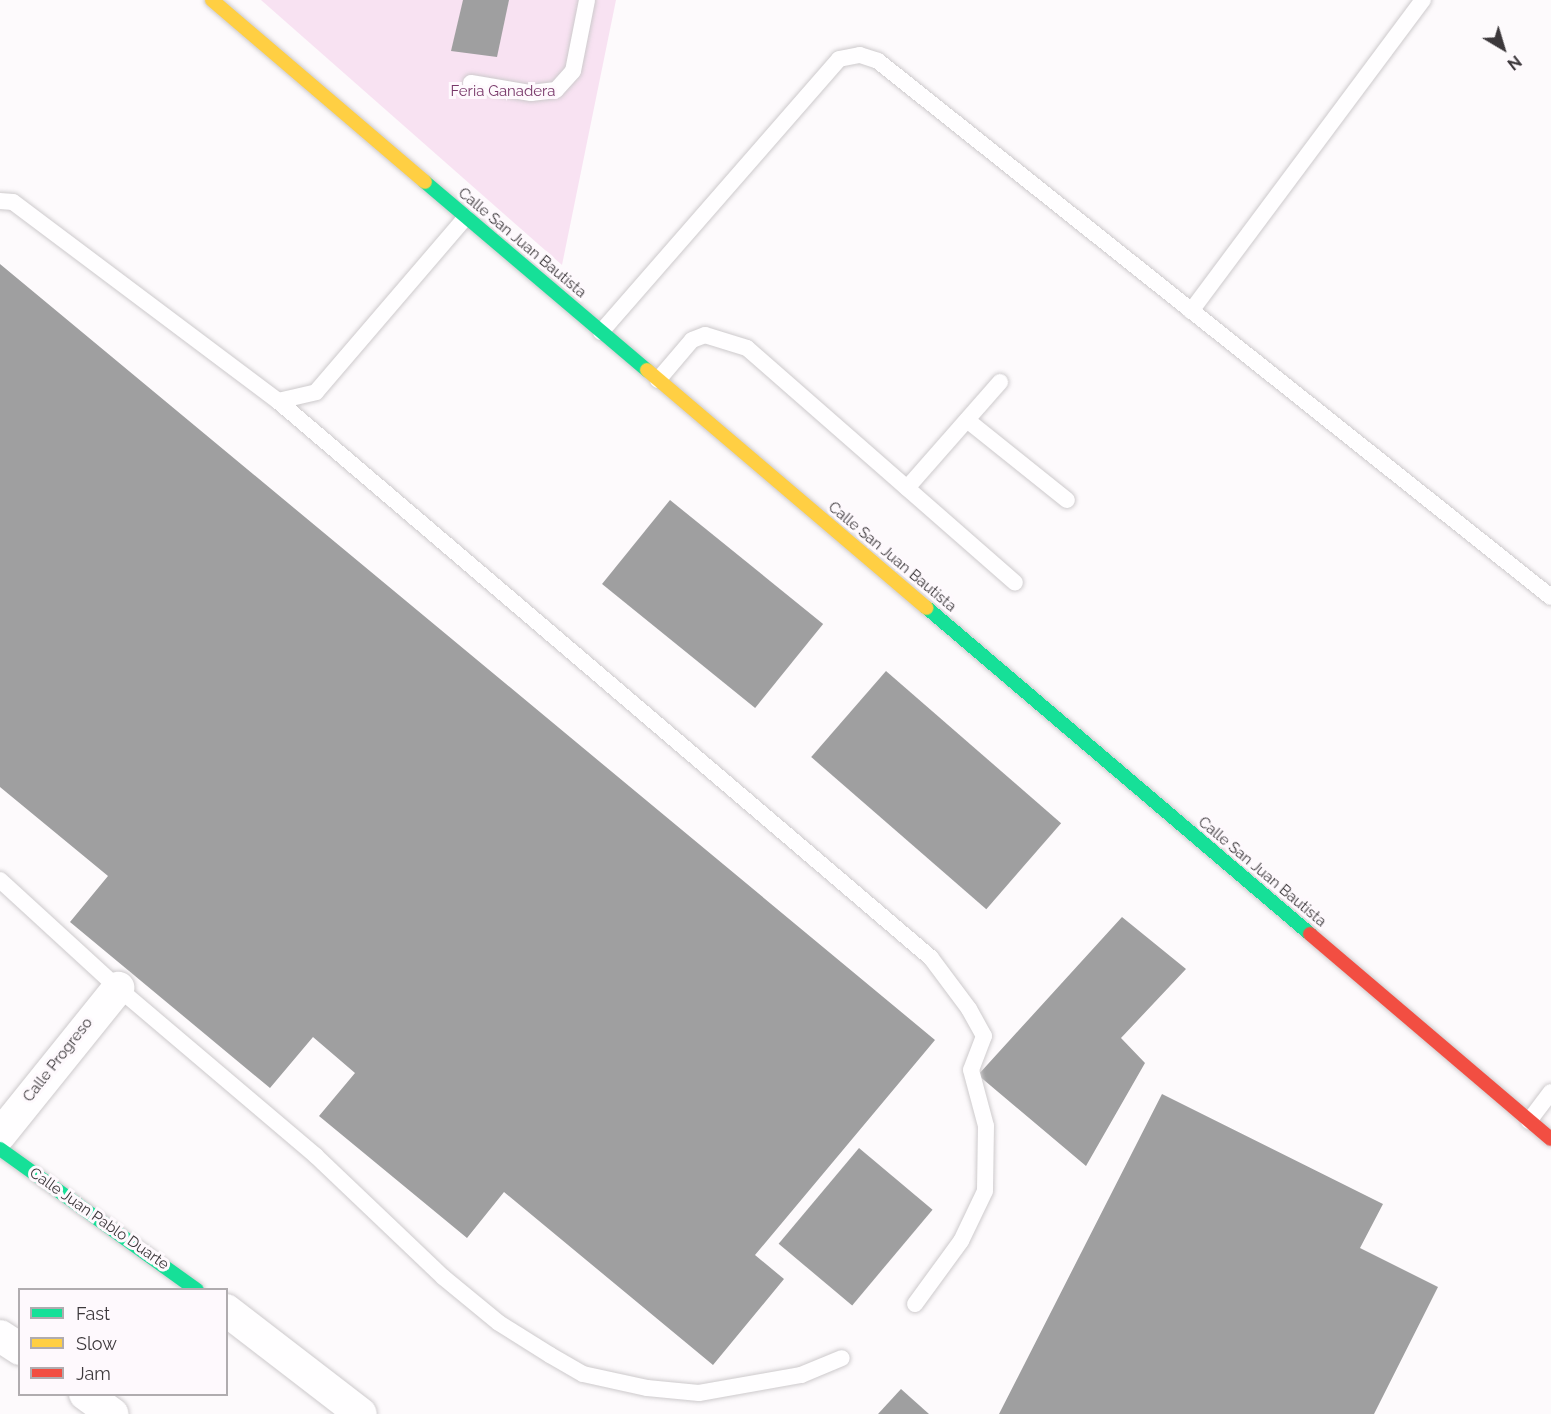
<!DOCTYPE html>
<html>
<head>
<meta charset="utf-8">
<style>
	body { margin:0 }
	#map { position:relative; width:1551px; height:1414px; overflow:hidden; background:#fdfafc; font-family:Raleway,sans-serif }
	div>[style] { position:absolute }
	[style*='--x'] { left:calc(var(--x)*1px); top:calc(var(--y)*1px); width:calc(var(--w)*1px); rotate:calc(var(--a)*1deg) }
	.green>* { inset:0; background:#f8e2f2 }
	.building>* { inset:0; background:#9f9fa0; transform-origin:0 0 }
	.roads { filter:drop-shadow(0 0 2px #cdcacc) drop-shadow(0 0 2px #cdcacc) }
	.lane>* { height:16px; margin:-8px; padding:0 8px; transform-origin:8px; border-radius:8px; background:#fffeff }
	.street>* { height:32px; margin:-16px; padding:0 16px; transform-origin:16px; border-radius:16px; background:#fffeff }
	.fast>* { height:14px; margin:-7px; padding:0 7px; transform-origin:7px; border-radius:7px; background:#16e098 }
	.slow>* { height:14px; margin:-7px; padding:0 7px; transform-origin:7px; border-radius:7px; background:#ffcf43 }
	.jam>* { height:14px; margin:-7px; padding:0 7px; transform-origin:7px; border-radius:7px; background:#f24e42 }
	span { translate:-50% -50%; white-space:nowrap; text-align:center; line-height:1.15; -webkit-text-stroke:6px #fef9fd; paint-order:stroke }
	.park-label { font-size:15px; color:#783769 }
	.street-label { font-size:15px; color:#3c383b }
	.legend { position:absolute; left:18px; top:1288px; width:210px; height:108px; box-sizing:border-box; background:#fef9fd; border:2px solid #b0acaf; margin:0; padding:8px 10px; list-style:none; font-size:18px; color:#3c383b }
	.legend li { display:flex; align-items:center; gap:12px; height:30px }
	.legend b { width:30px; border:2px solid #b0acaf }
	.north { position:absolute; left:1473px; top:18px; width:60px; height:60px; -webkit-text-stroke:4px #fef9fd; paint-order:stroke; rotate:142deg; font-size:16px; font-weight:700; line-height:24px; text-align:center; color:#3c383b }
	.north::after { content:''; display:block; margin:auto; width:21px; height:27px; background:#3c383b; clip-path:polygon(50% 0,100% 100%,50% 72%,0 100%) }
</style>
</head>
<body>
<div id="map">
	<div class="green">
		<i style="clip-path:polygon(261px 0,616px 0,562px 265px)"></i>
	</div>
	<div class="building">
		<i style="clip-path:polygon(463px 0,509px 0,497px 57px,451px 51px)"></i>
		<i style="clip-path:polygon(0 264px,935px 1040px,755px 1255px,784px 1279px,713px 1365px,504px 1192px,467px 1238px,319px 1116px,355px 1073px,313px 1037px,270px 1088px,70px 922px,108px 876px,0 787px)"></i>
		<i style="left:670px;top:500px;width:197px;height:108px;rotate:39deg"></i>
		<i style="left:886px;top:671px;width:232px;height:114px;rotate:41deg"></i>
		<i style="clip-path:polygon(1122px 917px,1186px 969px,1121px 1038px,1145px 1063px,1086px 1166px,978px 1075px)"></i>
		<i style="clip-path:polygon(1162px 1094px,1383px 1204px,1360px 1248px,1438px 1287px,1374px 1414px,999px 1414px)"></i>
		<i style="left:859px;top:1148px;width:96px;height:125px;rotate:40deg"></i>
		<i style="clip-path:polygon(901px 1389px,929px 1414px,878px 1414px)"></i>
	</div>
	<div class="roads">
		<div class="lane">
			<i style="--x:471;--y:83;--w:61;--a:9.5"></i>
			<i style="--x:531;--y:93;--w:25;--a:-7"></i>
			<i style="--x:556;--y:90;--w:25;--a:-48"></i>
			<i style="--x:573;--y:71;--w:72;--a:-78.8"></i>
			<i style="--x:0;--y:201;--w:13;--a:4"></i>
			<i style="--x:13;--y:202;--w:331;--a:36.9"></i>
			<i style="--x:278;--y:401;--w:39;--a:-13"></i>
			<i style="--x:316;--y:392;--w:230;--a:-49.4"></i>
			<i style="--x:1191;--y:311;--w:388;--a:-53.3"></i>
			<i style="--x:601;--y:332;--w:362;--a:-48.9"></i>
			<i style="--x:839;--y:59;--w:21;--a:-11"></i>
			<i style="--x:860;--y:55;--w:19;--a:18"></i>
			<i style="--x:878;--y:61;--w:860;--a:38.54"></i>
			<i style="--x:658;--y:380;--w:52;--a:-49.6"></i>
			<i style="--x:692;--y:340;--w:14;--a:-21"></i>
			<i style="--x:705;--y:335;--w:44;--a:17.2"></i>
			<i style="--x:747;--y:348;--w:356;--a:41.2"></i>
			<i style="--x:278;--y:401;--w:858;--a:40.46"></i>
			<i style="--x:931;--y:958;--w:64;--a:53.3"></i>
			<i style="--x:969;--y:1009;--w:31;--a:61"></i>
			<i style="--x:984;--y:1036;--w:36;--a:111"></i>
			<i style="--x:971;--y:1070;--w:58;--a:75"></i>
			<i style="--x:986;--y:1126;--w:65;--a:90.9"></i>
			<i style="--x:985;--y:1191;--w:55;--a:115.6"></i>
			<i style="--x:961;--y:1241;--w:78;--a:126.1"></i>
			<i style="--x:967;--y:420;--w:128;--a:38.7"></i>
			<i style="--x:907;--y:488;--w:141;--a:-48.7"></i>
			<i style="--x:0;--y:880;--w:160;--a:42.5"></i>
			<i style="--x:118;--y:988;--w:260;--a:40.3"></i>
			<i style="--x:316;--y:1156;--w:175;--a:43.6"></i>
			<i style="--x:443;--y:1277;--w:72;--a:39.4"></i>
			<i style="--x:499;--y:1323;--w:60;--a:32.1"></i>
			<i style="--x:550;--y:1355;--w:38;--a:30"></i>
			<i style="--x:583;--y:1374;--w:66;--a:12.3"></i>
			<i style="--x:647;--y:1388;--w:52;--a:5.5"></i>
			<i style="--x:699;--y:1393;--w:104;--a:-10"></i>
			<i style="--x:801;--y:1375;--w:44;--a:-22.5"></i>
			<i style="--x:1529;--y:1121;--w:36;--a:-53"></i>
		</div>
		<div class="street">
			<i style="--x:0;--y:1135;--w:189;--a:-51.2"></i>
			<i style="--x:226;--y:1310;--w:170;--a:37.6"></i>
			<i style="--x:0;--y:1336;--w:24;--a:33"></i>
			<i style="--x:85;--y:1394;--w:34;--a:36"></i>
		</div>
		<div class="fast">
			<i style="--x:425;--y:182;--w:291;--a:40.3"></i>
			<i style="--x:927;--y:608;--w:503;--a:40.4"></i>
			<i style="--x:0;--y:1149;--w:242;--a:35.6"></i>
		</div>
		<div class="slow">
			<i style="--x:212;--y:0;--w:280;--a:40.5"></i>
			<i style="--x:647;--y:370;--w:367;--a:40.4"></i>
		</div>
		<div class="jam">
			<i style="--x:1310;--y:934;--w:316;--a:40.4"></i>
		</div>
	</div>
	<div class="park-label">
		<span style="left:503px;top:92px">Feria Ganadera</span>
	</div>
	<div class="street-label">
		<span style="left:522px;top:243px;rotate:40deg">Calle San Juan Bautista</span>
		<span style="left:892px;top:557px;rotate:40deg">Calle San Juan Bautista</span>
		<span style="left:1262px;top:872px;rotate:40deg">Calle San Juan Bautista</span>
		<span style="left:58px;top:1060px;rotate:-52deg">Calle Progreso</span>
		<span style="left:99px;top:1219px;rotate:35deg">Calle Juan Pablo Duarte</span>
	</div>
	<ul class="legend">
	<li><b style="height:8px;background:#16e098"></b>Fast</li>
	<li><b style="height:8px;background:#ffcf43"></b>Slow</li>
	<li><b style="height:8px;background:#f24e42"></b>Jam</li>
	</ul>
	<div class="north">N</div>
</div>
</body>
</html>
